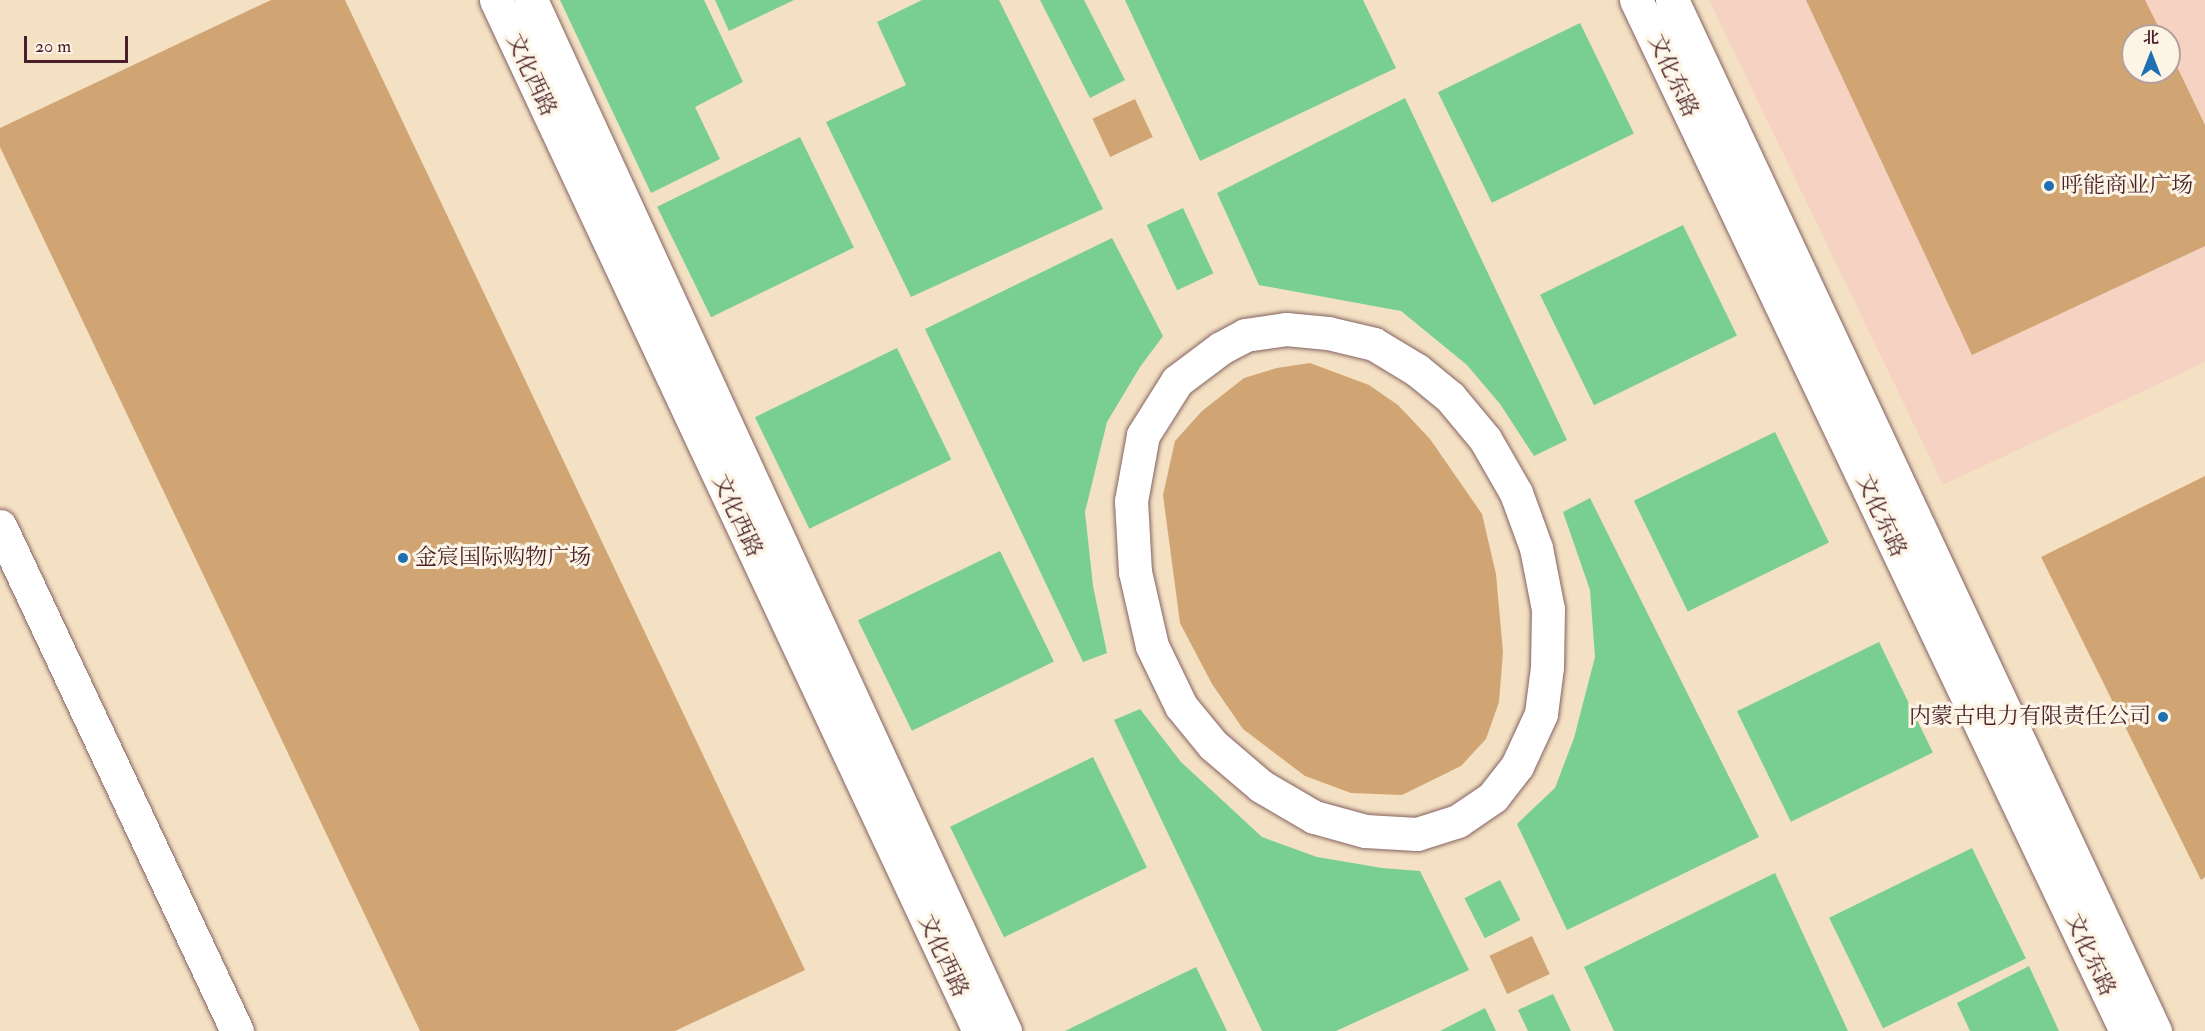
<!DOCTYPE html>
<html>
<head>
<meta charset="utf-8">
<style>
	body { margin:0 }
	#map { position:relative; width:2205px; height:1031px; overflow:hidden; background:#f4e1c4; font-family:"IM FELL Double Pica","Noto Serif SC",serif }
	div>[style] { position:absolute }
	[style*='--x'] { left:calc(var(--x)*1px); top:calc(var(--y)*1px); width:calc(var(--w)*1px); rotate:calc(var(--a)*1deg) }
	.built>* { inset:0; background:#f5d2c2 }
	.green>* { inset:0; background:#79ce91; transform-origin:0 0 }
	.building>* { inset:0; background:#d0a573; transform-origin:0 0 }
	.roads { filter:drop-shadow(0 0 2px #866361) drop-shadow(0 0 2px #866361) }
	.minor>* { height:33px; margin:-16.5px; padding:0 16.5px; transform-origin:16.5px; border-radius:16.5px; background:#fff }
	.dots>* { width:16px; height:16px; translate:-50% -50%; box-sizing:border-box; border:3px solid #fcf5e5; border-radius:50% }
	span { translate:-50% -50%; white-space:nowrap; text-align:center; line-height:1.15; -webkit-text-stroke:6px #fcf5e5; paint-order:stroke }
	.street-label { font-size:22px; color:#4a1f2b }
	.poi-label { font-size:22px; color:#4a1f2b }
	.left { translate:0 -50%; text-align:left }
	.right { translate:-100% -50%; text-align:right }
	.north { position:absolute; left:2121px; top:24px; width:60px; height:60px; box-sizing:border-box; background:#fcf5e5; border:2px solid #b59f9b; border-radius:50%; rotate:0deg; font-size:16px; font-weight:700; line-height:24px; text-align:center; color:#4a1f2b }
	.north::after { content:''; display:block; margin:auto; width:21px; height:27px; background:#1f6fb2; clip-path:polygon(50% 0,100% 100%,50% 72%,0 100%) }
	.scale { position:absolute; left:24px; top:36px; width:104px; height:27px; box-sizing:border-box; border:3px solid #4a1f2b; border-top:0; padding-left:8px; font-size:18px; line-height:21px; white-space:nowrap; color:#4a1f2b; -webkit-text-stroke:4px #fcf5e5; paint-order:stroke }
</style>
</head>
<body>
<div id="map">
	<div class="built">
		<i style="clip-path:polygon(evenodd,1709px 0,2205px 0,2205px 362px,1943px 485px,1709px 0,2133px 36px,2169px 36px,2169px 72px,2133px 72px,2133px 36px)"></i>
	</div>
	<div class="green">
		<i style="clip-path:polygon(560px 0,704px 0,743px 82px,695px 107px,720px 159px,651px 193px)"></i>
		<i style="clip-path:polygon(715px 0,794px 0,729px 31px)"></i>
		<i style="clip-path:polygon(922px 0,999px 0,1103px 209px,911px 297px,826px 122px,906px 85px,877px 22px)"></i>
		<i style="clip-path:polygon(1040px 0,1084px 0,1125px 80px,1090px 98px)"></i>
		<i style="clip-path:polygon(1125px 0,1363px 0,1396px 68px,1200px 161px)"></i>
		<i style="left:1580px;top:23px;width:123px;height:158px;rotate:64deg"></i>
		<i style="clip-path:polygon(1405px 98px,1567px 440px,1534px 456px,1500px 404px,1467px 365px,1401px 311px,1259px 285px,1217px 193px)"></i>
		<i style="left:800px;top:137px;width:123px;height:159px;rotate:64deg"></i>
		<i style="left:1183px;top:208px;width:72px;height:40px;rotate:65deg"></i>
		<i style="left:1683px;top:225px;width:123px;height:159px;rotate:64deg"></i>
		<i style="clip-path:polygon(1112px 238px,1163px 336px,1140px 367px,1107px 422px,1085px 512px,1093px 586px,1107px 653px,1083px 662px,925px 329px)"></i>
		<i style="left:897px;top:348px;width:124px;height:158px;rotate:64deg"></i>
		<i style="left:1775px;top:432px;width:123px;height:157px;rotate:64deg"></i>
		<i style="clip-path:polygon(1590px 498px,1759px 837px,1567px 930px,1517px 824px,1555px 788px,1574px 738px,1595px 657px,1590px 590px,1563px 512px)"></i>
		<i style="left:1000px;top:551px;width:123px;height:158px;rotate:64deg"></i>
		<i style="left:1879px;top:642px;width:123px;height:158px;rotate:64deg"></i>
		<i style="clip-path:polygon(1140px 709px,1181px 762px,1262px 837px,1317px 857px,1382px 868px,1420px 871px,1469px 970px,1336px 1031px,1262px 1031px,1114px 720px)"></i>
		<i style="left:1093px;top:757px;width:123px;height:159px;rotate:64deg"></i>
		<i style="left:1972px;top:848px;width:123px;height:159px;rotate:64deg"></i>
		<i style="clip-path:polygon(1775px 873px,1848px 1031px,1614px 1031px,1584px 967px)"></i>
		<i style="left:1500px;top:880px;width:45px;height:40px;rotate:63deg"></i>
		<i style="clip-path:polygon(2029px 966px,2059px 1031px,1970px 1031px,1957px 1003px)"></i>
		<i style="clip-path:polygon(1196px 967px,1227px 1031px,1065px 1031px)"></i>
		<i style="clip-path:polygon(1553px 994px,1571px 1031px,1528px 1031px,1518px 1010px)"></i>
		<i style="clip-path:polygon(1485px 1008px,1496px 1031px,1440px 1031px)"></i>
	</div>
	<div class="building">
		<i style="clip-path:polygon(271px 0,345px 0,805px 970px,675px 1031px,420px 1031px,0 147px,0 128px)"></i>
		<i style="clip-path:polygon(1806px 0,2145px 0,2163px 36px,2133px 36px,2133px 72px,2169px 72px,2169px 50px,2205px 125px,2205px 246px,1972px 355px)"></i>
		<i style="left:1135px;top:99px;width:42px;height:47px;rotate:65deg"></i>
		<i style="clip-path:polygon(1310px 363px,1369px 385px,1398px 405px,1430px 439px,1482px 514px,1496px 574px,1503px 652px,1499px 702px,1486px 739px,1461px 766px,1402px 795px,1351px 793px,1305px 776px,1243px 729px,1212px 684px,1180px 623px,1163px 495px,1175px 441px,1202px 411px,1244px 378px,1277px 368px)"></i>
		<i style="clip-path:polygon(2205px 476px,2205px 877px,2201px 880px,2041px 557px)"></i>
		<i style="left:1532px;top:936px;width:42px;height:47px;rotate:65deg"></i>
	</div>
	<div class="roads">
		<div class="minor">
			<i style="--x:496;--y:0;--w:1139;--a:64.9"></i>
			<i style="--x:531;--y:0;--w:1135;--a:65.31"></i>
			<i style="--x:1636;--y:0;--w:1142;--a:64.58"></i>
			<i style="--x:1672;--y:0;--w:1139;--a:64.9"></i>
			<i style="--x:1286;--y:329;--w:42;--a:5.4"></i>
			<i style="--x:1328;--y:333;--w:47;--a:13.4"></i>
			<i style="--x:1374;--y:344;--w:50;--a:31.2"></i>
			<i style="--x:1417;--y:370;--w:43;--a:39.3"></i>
			<i style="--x:1450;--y:397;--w:55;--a:50.2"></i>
			<i style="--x:1485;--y:439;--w:62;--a:60.1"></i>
			<i style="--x:1516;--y:493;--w:59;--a:70"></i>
			<i style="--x:1536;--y:548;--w:62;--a:78.9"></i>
			<i style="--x:1548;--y:609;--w:58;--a:91"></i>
			<i style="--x:1547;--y:667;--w:47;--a:97.3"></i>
			<i style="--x:1541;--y:714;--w:57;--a:114.8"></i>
			<i style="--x:1517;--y:766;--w:39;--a:128"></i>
			<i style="--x:1493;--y:797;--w:42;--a:145.6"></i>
			<i style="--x:1458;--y:821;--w:43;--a:162.4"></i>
			<i style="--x:1417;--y:834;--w:52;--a:-176.7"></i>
			<i style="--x:1365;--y:831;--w:53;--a:-164.6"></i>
			<i style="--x:1314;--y:817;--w:61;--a:-149.7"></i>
			<i style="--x:1261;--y:786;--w:63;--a:-139.5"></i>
			<i style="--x:1213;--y:745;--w:50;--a:-129.4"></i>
			<i style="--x:1181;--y:706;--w:67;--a:-115.8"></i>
			<i style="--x:1152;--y:646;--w:76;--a:-102.9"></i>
			<i style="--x:1135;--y:572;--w:71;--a:-93.2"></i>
			<i style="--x:1131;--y:501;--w:67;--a:-79.7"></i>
			<i style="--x:1143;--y:435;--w:64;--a:-57.8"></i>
			<i style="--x:1177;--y:381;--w:55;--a:-36.9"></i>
			<i style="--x:1221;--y:348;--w:27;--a:-28"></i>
			<i style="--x:1245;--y:335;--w:41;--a:-8.3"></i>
			<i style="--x:0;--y:526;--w:558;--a:64.86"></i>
		</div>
	</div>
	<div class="dots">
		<i style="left:2049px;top:186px;background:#1f6fb2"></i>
		<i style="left:403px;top:558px;background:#1f6fb2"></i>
		<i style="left:2163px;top:717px;background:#1f6fb2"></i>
	</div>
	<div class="street-label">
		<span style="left:531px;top:75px;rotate:65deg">文化西路</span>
		<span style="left:1673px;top:76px;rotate:65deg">文化东路</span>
		<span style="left:737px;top:516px;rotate:65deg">文化西路</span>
		<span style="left:1881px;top:516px;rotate:65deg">文化东路</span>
		<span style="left:2090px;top:955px;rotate:65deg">文化东路</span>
		<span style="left:943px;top:956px;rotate:65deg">文化西路</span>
	</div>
	<div class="poi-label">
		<span class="left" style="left:2061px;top:186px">呼能商业广场</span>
		<span class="left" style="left:415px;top:558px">金宸国际购物广场</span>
		<span class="right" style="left:2151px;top:717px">内蒙古电力有限责任公司</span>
	</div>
	<div class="north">北</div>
	<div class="scale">20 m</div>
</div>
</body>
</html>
